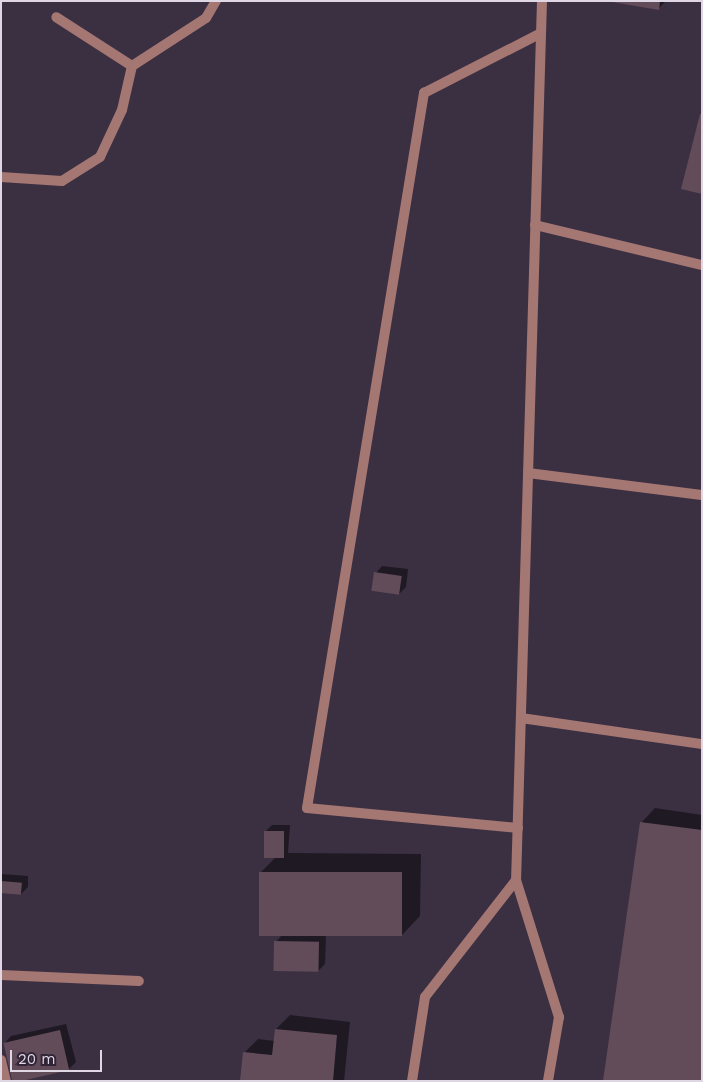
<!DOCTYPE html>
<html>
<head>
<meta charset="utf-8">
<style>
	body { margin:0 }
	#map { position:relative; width:703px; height:1082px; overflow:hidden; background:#3b2f42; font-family:"Work Sans",sans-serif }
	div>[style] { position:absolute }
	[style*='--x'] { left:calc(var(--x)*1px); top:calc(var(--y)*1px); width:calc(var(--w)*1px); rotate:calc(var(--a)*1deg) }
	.shadow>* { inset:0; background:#0007 }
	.building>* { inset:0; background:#624c5a; transform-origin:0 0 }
	.service>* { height:10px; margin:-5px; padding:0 5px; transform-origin:5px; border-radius:5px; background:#a47773 }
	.minor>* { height:10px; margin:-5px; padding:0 5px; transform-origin:5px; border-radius:5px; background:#a47773 }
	span { translate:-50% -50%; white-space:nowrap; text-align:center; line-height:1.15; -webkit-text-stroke:4.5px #312537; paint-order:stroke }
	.frame { position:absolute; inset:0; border:2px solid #dfd8e4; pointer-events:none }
	.scale { position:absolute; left:10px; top:1050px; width:92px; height:22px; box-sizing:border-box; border:2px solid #dfd8e4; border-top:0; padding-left:6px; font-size:15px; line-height:18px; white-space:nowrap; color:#dfd8e4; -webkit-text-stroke:4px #312537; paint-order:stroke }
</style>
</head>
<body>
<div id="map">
	<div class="shadow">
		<i style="clip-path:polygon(607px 1px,666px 1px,658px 9px)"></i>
		<i style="clip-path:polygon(382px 566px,408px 569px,406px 587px,399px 594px,376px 573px)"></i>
		<i style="clip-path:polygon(655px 808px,702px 815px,702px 1081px,642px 822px)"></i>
		<i style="clip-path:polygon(272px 825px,290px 825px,288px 853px,421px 854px,420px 916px,401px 936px,326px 935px,325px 964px,318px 971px,276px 942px,282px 935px,261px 872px,276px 857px,265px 832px)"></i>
		<i style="clip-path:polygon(1px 874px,28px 876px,28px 887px,21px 894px,1px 892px)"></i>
		<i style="clip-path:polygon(290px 1015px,350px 1022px,344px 1081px,242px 1081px,244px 1053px,258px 1039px,275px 1041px,276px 1029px)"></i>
		<i style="clip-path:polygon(66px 1024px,76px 1062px,69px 1069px,13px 1081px,5px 1043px,11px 1036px)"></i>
	</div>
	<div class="building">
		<i style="clip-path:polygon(606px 1px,660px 1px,659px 10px)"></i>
		<i style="clip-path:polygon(700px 114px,702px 114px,702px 194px,681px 189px)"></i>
		<i style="left:374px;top:572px;width:28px;height:19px;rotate:8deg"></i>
		<i style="clip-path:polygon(640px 822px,702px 830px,702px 1081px,603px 1081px)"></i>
		<i style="left:264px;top:831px;width:20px;height:27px"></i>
		<i style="left:259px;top:872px;width:143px;height:64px"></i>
		<i style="left:1px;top:881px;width:21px;height:12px;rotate:5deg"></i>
		<i style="left:274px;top:941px;width:45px;height:30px;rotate:1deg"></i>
		<i style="clip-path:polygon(275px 1029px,337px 1035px,333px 1081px,240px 1081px,243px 1052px,272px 1055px)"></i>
		<i style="left:60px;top:1030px;width:41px;height:58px;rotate:77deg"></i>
	</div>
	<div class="service">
		<i style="--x:542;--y:1;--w:879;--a:91.69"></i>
		<i style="--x:516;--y:880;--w:144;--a:72.6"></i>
		<i style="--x:559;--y:1017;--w:65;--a:99.8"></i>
		<i style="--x:1;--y:177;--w:61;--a:3.8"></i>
		<i style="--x:62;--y:181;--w:45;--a:-32.3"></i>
		<i style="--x:100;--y:157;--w:52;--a:-64.9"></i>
		<i style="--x:122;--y:110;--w:45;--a:-77.2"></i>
		<i style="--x:132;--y:66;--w:90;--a:-147.2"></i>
		<i style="--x:535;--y:225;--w:172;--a:13.5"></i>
		<i style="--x:528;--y:473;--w:175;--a:7.2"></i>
		<i style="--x:521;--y:718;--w:183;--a:8.2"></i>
		<i style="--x:518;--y:828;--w:212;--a:-174.6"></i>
		<i style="--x:307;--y:808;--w:725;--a:-80.71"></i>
		<i style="--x:424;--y:93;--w:131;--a:-27.1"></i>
		<i style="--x:1;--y:975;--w:138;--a:2.5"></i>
		<i style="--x:1;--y:1060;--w:22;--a:77"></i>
		<i style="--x:412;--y:1081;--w:85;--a:-81.2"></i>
		<i style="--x:425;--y:997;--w:148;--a:-52.1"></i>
	</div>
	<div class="minor">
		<i style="--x:132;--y:66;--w:88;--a:-33"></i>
		<i style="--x:206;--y:18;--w:20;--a:-60"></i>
	</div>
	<div class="frame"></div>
	<div class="scale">20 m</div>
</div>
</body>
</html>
